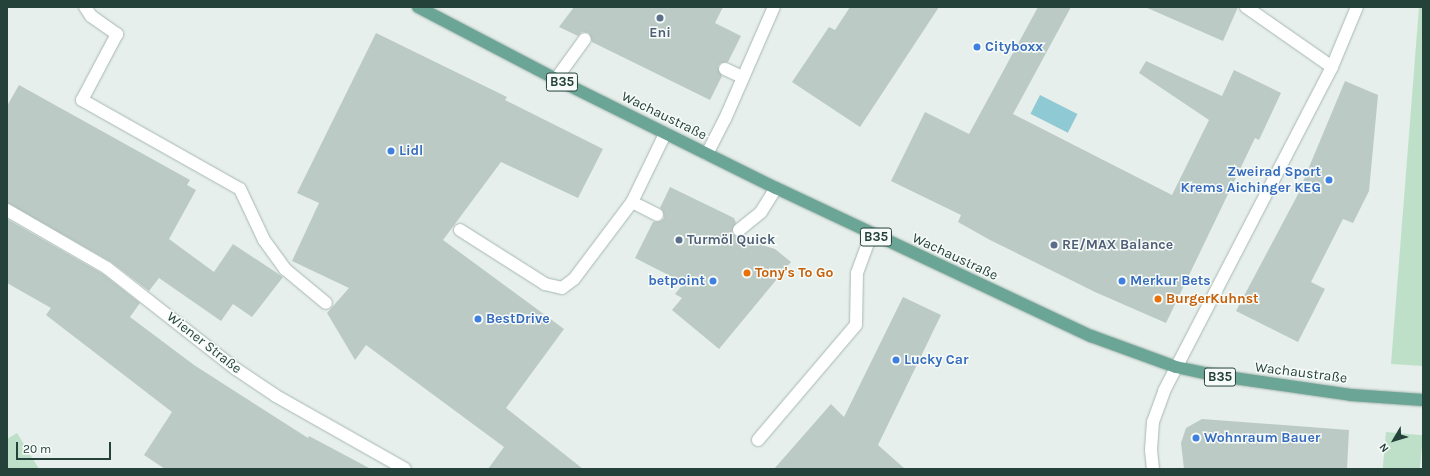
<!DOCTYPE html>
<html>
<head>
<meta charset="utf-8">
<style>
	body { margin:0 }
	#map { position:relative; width:1430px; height:476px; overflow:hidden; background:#e6efeb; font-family:Karla,sans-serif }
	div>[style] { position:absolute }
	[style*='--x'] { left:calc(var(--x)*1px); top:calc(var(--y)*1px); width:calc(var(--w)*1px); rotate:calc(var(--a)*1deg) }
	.green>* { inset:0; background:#bfe0c8; transform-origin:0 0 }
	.water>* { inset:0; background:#8ec9d4; transform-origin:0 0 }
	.building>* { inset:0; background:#bbcac4 }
	.roads { filter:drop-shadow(0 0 1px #a8b8b2) drop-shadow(0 0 1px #a8b8b2) }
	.service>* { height:12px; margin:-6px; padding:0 6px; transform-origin:6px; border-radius:6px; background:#fff }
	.minor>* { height:12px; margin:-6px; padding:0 6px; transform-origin:6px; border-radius:6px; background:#fff }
	.primary>* { height:12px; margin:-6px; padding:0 6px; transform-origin:6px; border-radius:6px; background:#6aa596 }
	.dots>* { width:11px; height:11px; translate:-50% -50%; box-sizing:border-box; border:2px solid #f7fbf9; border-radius:50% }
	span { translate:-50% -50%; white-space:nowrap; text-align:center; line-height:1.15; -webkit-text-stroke:3px #f7fbf9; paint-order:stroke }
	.shield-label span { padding:1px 3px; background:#f7fbf9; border:1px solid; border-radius:3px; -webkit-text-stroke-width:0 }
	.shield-label { font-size:13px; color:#24423a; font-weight:700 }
	.service-label { font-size:14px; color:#4e5e75; font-weight:700 }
	.left { translate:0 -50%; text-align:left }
	.shop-label { font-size:14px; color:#366cbe; font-weight:700 }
	.right { translate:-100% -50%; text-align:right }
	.street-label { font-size:14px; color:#24423a }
	.food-label { font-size:14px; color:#c56008; font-weight:700 }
	.frame { position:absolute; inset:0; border:8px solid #24423a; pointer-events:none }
	.north { position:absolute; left:1374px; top:420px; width:40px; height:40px; -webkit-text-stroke:3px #f7fbf9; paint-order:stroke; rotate:232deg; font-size:11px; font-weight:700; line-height:16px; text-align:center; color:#24423a }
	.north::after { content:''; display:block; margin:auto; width:14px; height:18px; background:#24423a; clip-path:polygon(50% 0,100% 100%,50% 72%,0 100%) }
	.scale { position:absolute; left:16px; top:442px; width:95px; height:18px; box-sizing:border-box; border:2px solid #24423a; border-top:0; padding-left:5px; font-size:12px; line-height:14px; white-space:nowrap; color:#24423a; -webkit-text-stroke:3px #f7fbf9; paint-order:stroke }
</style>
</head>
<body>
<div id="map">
	<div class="green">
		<i style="clip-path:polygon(1419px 7px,1423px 7px,1423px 366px,1391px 364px)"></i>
		<i style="left:1386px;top:432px;width:37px;height:37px;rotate:5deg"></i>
		<i style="clip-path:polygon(17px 433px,39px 469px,7px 469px,7px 439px)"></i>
	</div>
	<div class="water">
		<i style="left:1040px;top:95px;width:42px;height:21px;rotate:27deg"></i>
	</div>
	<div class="building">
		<i style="clip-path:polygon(574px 7px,723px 7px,715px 23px,741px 36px,728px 62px,721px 63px,718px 66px,722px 76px,710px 100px,592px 42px,589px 33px,582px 32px,578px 36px,559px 27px)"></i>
		<i style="clip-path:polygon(850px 7px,939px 7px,860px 127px,792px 82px,829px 27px,835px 30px)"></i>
		<i style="clip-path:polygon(1038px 7px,1071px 7px,1013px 114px,1172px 195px,1209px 120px,1139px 73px,1146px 61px,1222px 96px,1234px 70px,1281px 93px,1259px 140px,1255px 138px,1166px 323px,1095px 292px,990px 240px,958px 222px,961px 215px,891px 181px,925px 112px,969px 134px)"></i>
		<i style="clip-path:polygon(1145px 7px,1238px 7px,1223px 41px)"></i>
		<i style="clip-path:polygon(376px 33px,507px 97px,505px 100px,603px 149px,578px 198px,501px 162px,443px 240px,564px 329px,506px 408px,583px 469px,488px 469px,504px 447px,366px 345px,355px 360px,327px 313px,349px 288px,292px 261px,319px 203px,297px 193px)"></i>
		<i style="clip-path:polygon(1345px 81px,1378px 95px,1369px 191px,1353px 223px,1343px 219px,1311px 282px,1325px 289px,1298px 342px,1236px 311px,1297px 196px)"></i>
		<i style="clip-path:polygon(19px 85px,190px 180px,187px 185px,196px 190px,169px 239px,214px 272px,233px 244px,283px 277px,252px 317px,233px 304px,221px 321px,159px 278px,149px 291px,111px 262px,7px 203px,7px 106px)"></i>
		<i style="clip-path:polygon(670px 187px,734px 218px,736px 223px,732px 231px,736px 237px,775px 249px,791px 262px,719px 349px,672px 310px,682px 298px,675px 294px,684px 283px,635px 258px,653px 222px,661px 221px,664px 218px,663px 211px,660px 208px)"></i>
		<i style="clip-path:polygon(7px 219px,103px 274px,140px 303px,130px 317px,194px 365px,308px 438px,309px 436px,371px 469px,165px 469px,144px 455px,172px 412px,46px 315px,51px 308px,7px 283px)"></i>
		<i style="clip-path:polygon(903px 297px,941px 315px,878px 445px,905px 469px,774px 469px,831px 404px,844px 417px)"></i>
		<i style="clip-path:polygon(1202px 419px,1349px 430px,1347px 469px,1184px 469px,1181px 443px,1186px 428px)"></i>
	</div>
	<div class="roads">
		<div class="service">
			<i style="--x:85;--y:7;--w:11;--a:56"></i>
			<i style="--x:91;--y:16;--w:32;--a:35"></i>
			<i style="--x:117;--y:34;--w:75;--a:117.9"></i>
			<i style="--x:82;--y:100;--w:181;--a:29.4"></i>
			<i style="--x:240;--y:189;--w:56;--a:64.8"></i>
			<i style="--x:264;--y:240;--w:36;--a:54"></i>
			<i style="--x:285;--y:269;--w:53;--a:39.7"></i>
			<i style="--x:1332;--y:67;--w:65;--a:-67.4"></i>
			<i style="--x:725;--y:69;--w:19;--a:25"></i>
			<i style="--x:556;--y:79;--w:49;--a:-54.1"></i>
			<i style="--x:707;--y:154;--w:39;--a:-63"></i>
			<i style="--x:725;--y:119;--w:122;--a:-66.4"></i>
			<i style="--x:632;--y:202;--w:28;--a:27"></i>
			<i style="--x:460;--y:230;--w:101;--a:32.4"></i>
			<i style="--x:545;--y:284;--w:17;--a:13"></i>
			<i style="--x:562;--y:288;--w:15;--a:-37"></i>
			<i style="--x:574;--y:279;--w:96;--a:-53"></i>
			<i style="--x:632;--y:202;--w:76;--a:-64.1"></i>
			<i style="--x:739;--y:230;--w:28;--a:-39"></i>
			<i style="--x:761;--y:212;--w:28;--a:-58"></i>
			<i style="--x:758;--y:440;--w:151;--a:-49.6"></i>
			<i style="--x:856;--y:325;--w:52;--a:-88.9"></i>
			<i style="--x:857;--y:273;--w:40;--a:-69.8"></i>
		</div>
		<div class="minor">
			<i style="--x:7;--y:210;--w:116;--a:30.1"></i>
			<i style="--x:107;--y:268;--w:164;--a:38.1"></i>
			<i style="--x:236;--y:369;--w:48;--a:34"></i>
			<i style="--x:276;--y:396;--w:148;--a:29.5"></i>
			<i style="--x:1153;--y:469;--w:19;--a:-96"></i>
			<i style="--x:1151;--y:450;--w:28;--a:-86"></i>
			<i style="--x:1153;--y:422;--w:33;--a:-70"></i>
			<i style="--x:1164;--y:391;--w:365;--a:-62.6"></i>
			<i style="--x:1332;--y:67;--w:105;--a:-145.1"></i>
		</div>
		<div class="primary">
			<i style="--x:418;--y:7;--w:156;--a:27.6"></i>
			<i style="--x:556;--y:79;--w:246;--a:26.4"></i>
			<i style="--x:776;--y:188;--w:348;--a:25.2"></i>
			<i style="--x:1091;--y:336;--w:90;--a:20"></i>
			<i style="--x:1176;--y:367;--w:38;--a:12"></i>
			<i style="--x:1213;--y:375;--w:139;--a:8.2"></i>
			<i style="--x:1351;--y:395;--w:72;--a:4"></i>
		</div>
	</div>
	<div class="dots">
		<i style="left:660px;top:18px;background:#5c6f8a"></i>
		<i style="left:977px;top:47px;background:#3f7fe0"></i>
		<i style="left:391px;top:151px;background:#3f7fe0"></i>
		<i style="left:1329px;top:180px;background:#3f7fe0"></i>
		<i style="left:679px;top:240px;background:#5c6f8a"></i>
		<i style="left:1054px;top:245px;background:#5c6f8a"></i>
		<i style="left:747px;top:273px;background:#e8710a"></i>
		<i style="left:713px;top:281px;background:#3f7fe0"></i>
		<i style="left:1122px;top:281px;background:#3f7fe0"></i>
		<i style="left:1158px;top:299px;background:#e8710a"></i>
		<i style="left:478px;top:319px;background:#3f7fe0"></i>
		<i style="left:896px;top:360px;background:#3f7fe0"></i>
		<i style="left:1196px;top:438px;background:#3f7fe0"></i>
	</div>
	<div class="shield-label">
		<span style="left:562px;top:82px">B35</span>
		<span style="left:876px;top:237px">B35</span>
		<span style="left:1220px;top:377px">B35</span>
	</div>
	<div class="service-label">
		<span style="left:660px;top:33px">Eni</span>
		<span class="left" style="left:687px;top:240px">Turmöl Quick</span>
		<span class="left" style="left:1062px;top:245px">RE/MAX Balance</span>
	</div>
	<div class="shop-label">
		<span class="left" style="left:985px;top:47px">Cityboxx</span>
		<span class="left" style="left:399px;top:151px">Lidl</span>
		<span class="right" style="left:1321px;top:180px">Zweirad Sport<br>Krems Aichinger KEG</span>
		<span class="right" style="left:705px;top:281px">betpoint</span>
		<span class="left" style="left:1130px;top:281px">Merkur Bets</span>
		<span class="left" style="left:486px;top:319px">BestDrive</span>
		<span class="left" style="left:904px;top:360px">Lucky Car</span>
		<span class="left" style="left:1204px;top:438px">Wohnraum Bauer</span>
	</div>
	<div class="street-label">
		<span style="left:664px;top:116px;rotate:26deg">Wachaustraße</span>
		<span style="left:955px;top:257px;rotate:25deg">Wachaustraße</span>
		<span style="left:204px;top:343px;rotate:38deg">Wiener Straße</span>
		<span style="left:1301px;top:373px;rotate:7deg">Wachaustraße</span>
	</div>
	<div class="food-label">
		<span class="left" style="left:755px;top:273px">Tony's To Go</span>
		<span class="left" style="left:1166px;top:299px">BurgerKuhnst</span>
	</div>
	<div class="frame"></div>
	<div class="north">N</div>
	<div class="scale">20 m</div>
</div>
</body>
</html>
